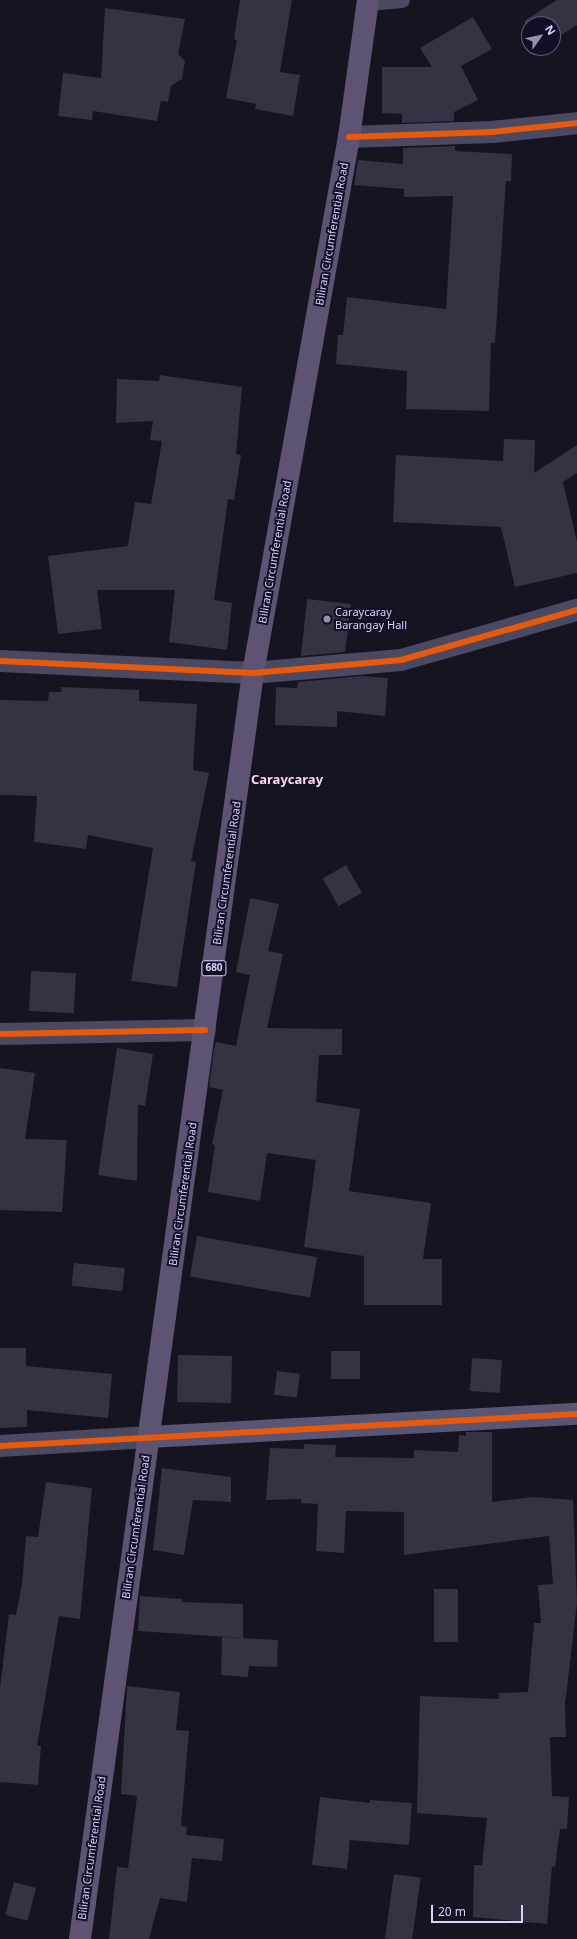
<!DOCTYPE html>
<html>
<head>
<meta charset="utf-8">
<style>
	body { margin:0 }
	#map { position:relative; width:577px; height:1939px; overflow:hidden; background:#161421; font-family:"Noto Sans",sans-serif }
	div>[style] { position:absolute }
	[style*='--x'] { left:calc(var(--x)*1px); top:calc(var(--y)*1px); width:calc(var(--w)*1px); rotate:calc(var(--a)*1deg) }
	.building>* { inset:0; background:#343243; transform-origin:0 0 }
	.lane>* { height:16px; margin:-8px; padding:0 8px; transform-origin:8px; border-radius:8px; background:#4a4962 }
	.street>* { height:22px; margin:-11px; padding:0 11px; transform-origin:11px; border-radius:11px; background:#4a4962 }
	.secondary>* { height:22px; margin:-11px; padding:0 11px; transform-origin:11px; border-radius:11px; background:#575674 }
	.primary>* { height:22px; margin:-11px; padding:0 11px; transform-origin:11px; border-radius:11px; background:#5e5373 }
	.cycleway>* { height:6px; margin:-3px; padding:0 3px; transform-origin:3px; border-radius:3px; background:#e8590c }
	.dots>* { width:11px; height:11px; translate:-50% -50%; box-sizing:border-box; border:2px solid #130f26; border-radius:50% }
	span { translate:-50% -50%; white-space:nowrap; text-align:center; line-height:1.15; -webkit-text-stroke:4px #130f26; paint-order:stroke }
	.shield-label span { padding:1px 3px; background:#130f26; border:1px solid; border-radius:3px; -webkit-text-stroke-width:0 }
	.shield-label { font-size:10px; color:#d9d4ff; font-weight:700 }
	.street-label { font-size:11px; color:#d9d4ff }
	.poi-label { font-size:11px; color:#d9d4ff }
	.left { translate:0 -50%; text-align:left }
	.quarter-label { font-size:13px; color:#ffd6f0; font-weight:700 }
	.north { position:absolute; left:521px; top:16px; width:40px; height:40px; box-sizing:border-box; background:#130f26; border:1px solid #625e7d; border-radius:50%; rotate:57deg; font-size:11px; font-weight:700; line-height:16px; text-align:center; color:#d9d4ff }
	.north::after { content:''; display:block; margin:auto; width:14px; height:18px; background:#9591b1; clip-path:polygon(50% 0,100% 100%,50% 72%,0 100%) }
	.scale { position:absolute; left:431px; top:1905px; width:92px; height:18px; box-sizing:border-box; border:2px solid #d9d4ff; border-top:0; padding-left:5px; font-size:12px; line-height:14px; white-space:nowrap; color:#d9d4ff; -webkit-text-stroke:3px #130f26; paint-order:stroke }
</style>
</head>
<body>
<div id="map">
	<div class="building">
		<i style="clip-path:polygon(240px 0,292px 0,280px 72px,300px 75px,293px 116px,255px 109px,256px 104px,226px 98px,237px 40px,234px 39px)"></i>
		<i style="clip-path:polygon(557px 0,577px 0,577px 25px,553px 40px,553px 24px,529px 24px,529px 29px,524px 21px)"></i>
		<i style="clip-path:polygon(105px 8px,185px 19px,178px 54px,185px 61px,182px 79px,171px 86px,168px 102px,161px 101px,157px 121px,93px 111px,92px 120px,58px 116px,63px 73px,101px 78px)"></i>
		<i style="clip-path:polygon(473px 17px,492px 49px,461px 66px,478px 100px,454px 112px,454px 121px,402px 123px,402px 114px,382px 113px,382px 67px,432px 67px,420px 48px)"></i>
		<i style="clip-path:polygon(455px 146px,455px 151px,512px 154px,511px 181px,506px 181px,495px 343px,491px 343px,489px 411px,406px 409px,407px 371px,336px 364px,338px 335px,343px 335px,347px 297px,446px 309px,453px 196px,404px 197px,404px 189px,354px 185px,358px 160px,403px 164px,403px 148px)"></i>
		<i style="clip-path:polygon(160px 375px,242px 387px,236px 454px,241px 455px,234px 500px,228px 499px,214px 600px,232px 603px,227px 650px,169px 642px,175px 590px,97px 590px,102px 629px,58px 634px,48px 556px,128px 546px,135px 502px,151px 504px,162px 441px,150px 440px,153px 421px,116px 423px,117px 379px,159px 381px)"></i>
		<i style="clip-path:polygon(504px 439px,535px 440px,534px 473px,577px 445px,577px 473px,563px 482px,577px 542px,577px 573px,515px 587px,501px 527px,393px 522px,396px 455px,503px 461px)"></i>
		<i style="clip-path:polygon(307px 599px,351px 604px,345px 652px,301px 656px)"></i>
		<i style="clip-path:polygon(361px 676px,388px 678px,385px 716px,337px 711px,337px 727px,275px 725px,276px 687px,297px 688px,298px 682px)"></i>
		<i style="clip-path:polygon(61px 687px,139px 690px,139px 701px,197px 704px,193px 770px,209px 773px,191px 861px,196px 862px,177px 987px,131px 981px,153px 848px,88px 835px,86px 849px,34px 842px,37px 796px,0 795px,0 700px,48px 701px,49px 692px,62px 692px)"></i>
		<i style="left:346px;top:865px;width:32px;height:27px;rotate:60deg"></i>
		<i style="clip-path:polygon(250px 898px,279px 904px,268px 951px,283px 954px,267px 1028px,342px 1029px,342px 1055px,319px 1055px,316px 1102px,360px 1109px,349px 1191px,431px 1203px,423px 1259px,442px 1259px,442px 1305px,364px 1305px,364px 1256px,304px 1247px,316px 1160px,267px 1153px,260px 1201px,208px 1192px,215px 1145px,212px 1144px,223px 1090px,209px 1087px,214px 1049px,216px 1042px,236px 1046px,250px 975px,236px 972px)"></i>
		<i style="left:31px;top:971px;width:45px;height:40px;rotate:3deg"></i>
		<i style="clip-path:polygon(117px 1048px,153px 1054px,145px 1106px,138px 1105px,137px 1181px,98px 1175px)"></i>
		<i style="clip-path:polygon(0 1068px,35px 1073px,25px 1139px,67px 1140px,62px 1212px,0 1210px)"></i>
		<i style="left:197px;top:1236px;width:122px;height:41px;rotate:10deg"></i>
		<i style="left:74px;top:1263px;width:51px;height:23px;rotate:6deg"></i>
		<i style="clip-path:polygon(0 1348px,26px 1348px,26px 1366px,112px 1374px,108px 1418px,27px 1410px,27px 1427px,0 1428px)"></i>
		<i style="left:331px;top:1351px;width:29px;height:28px"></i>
		<i style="left:178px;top:1355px;width:54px;height:47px;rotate:1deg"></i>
		<i style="left:472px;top:1358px;width:30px;height:33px;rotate:4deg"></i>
		<i style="left:277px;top:1371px;width:23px;height:24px;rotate:7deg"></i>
		<i style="clip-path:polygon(466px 1432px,492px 1432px,492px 1502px,533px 1497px,573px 1500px,577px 1603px,565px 1705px,566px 1737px,550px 1737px,552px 1796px,569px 1797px,567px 1829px,560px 1829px,555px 1867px,552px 1866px,547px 1924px,473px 1917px,474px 1865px,482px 1865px,487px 1818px,417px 1813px,420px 1696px,499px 1699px,499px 1693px,528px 1692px,534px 1623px,541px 1623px,538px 1585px,553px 1584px,549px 1536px,404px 1555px,404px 1512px,346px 1511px,344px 1553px,316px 1551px,318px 1504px,301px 1503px,301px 1499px,266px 1500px,270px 1448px,304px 1449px,304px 1444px,336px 1445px,335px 1457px,414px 1458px,414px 1450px,458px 1452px,459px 1435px,466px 1436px)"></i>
		<i style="clip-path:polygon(162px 1468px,231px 1477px,231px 1502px,193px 1500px,184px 1555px,153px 1550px)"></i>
		<i style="clip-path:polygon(46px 1482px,92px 1488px,80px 1619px,59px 1616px,37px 1746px,41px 1746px,38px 1785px,0 1782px,0 1688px,9px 1614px,16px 1615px,22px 1584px,26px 1536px,38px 1537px)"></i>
		<i style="left:458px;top:1589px;width:53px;height:24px;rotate:90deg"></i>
		<i style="clip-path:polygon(140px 1596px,182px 1599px,182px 1602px,243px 1604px,243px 1638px,138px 1631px)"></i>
		<i style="clip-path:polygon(222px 1637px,278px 1640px,277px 1667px,249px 1666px,248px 1677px,221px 1675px)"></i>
		<i style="clip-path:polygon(127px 1686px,180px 1692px,176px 1730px,189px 1731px,181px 1826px,187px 1827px,186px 1835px,224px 1839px,222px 1861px,192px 1858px,187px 1902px,160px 1898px,149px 1939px,109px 1939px,117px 1867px,128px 1868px,137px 1796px,121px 1794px)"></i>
		<i style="clip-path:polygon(320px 1797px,370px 1803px,370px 1800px,412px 1803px,409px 1845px,350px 1840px,347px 1869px,312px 1865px)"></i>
		<i style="left:394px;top:1874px;width:27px;height:65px;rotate:8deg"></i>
		<i style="left:14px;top:1882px;width:23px;height:34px;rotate:15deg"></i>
	</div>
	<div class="lane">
		<i style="--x:368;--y:3;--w:34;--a:-5"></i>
	</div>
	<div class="street">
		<i style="--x:349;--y:137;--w:143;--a:-2"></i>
		<i style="--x:492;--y:132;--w:85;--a:-6"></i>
		<i style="--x:0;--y:661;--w:253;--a:2.7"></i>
		<i style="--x:253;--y:673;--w:149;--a:-5"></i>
		<i style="--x:401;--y:660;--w:183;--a:-15.9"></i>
		<i style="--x:0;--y:1034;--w:205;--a:-1.1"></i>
		<i style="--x:0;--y:1446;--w:149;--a:-3.5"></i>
	</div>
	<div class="secondary">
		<i style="--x:149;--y:1437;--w:429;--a:-3.1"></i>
	</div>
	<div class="primary">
		<i style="--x:80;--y:1939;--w:1278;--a:-82.22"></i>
		<i style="--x:253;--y:673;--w:545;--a:-79.85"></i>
		<i style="--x:349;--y:137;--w:138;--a:-82.1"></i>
	</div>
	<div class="cycleway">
		<i style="--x:349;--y:137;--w:143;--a:-2"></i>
		<i style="--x:492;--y:132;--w:85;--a:-6"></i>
		<i style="--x:0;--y:661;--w:253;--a:2.7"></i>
		<i style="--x:253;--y:673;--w:149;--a:-5"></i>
		<i style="--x:401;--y:660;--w:183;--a:-15.9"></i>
		<i style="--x:0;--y:1034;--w:205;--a:-1.1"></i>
		<i style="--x:0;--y:1446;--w:578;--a:-3.17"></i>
	</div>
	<div class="dots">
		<i style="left:327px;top:619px;background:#9591b1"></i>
	</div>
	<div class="shield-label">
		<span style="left:214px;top:968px">680</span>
	</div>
	<div class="street-label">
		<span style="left:332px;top:234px;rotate:-80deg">Biliran Circumferential Road</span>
		<span style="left:275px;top:552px;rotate:-80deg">Biliran Circumferential Road</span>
		<span style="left:227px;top:873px;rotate:-82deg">Biliran Circumferential Road</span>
		<span style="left:183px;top:1194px;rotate:-82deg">Biliran Circumferential Road</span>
		<span style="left:136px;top:1527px;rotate:-82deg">Biliran Circumferential Road</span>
		<span style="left:92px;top:1848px;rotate:-82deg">Biliran Circumferential Road</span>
	</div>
	<div class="poi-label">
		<span class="left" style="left:335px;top:619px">Caraycaray<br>Barangay Hall</span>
	</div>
	<div class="quarter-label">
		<span style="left:287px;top:779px">Caraycaray</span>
	</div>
	<div class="north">N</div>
	<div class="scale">20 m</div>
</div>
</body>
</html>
